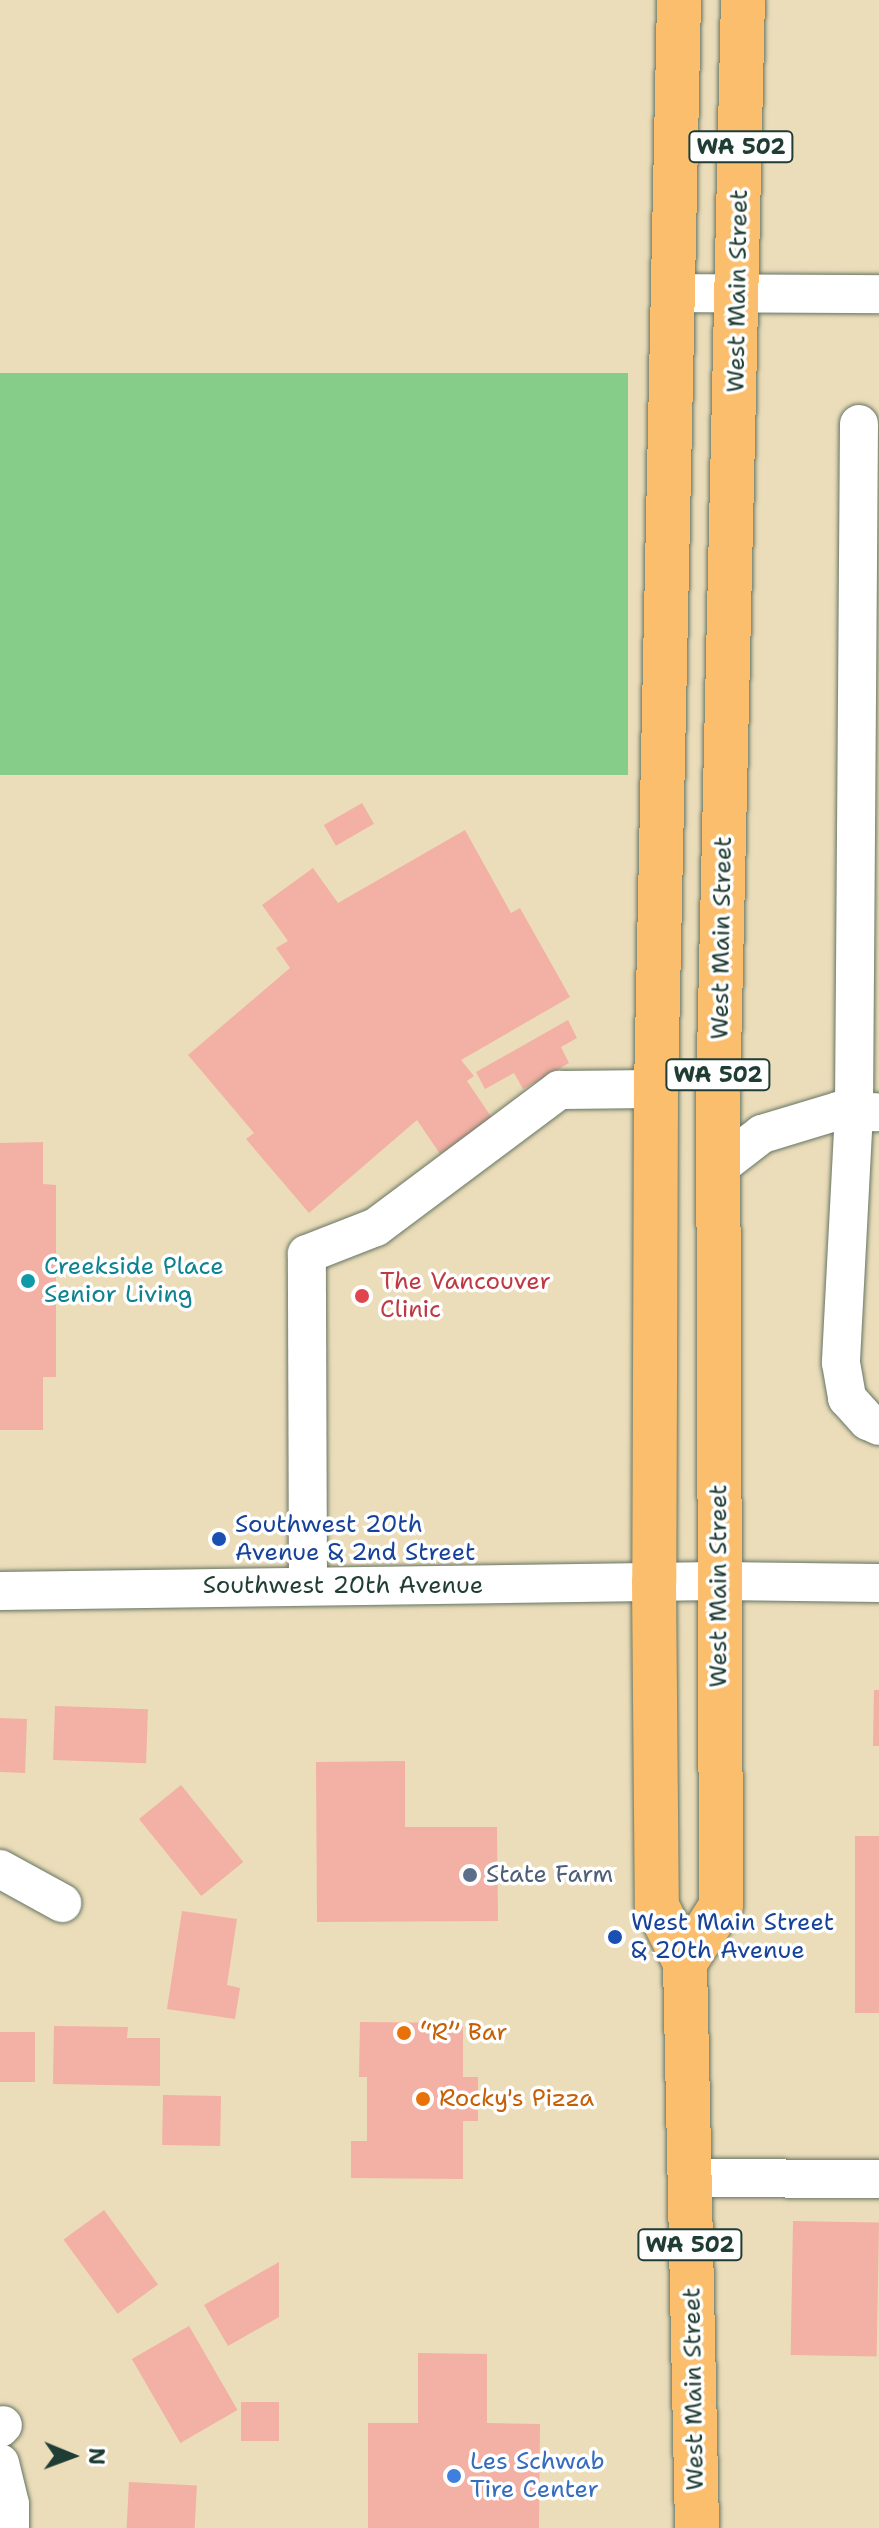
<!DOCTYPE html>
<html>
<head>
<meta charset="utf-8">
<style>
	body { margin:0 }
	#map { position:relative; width:879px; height:2528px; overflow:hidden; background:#ebddba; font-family:"Shantell Sans",sans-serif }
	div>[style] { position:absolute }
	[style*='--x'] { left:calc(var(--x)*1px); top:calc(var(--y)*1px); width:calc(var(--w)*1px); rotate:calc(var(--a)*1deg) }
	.green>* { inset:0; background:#86cd89; transform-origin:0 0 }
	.building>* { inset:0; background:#f3b0a4; transform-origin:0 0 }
	.roads { filter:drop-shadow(0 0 2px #667563) drop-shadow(0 0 2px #667563) }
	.minor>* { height:38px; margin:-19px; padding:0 19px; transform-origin:19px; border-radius:19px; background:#fff }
	.highway>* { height:44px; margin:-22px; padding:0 22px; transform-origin:22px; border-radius:22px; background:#fabe6d }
	.dots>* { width:22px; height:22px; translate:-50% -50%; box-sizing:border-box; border:4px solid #fff; border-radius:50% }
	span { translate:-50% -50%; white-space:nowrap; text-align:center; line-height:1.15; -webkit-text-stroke:7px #fff; paint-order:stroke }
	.shield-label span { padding:2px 6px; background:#fff; border:2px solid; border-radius:6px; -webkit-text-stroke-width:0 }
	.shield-label { font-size:22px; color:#1f3d34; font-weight:700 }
	.street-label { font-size:24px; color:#1f3d34 }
	.culture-label { font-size:24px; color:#0d838f }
	.left { translate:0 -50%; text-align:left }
	.health-label { font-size:24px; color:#be3a42 }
	.transit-label { font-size:24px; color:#164399 }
	.service-label { font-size:24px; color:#4e5e75 }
	.food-label { font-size:24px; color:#c56008 }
	.shop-label { font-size:24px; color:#366cbe }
	.north { position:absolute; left:32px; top:2416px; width:80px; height:80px; -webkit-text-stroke:6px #fff; paint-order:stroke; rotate:91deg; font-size:22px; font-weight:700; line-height:32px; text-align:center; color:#1f3d34 }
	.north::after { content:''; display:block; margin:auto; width:28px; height:36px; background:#1f3d34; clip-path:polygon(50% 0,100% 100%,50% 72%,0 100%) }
</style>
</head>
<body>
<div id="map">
	<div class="green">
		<i style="left:0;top:373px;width:628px;height:402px"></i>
	</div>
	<div class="building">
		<i style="left:362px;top:803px;width:24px;height:44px;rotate:60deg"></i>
		<i style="clip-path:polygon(465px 830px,511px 913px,520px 908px,570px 997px,461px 1060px,474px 1076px,467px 1081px,492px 1118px,440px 1154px,417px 1120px,309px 1213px,246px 1139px,254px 1133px,188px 1055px,290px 968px,276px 948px,288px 941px,262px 905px,313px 868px,338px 903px)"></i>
		<i style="clip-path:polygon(568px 1020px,577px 1038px,561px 1047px,569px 1063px,523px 1089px,514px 1073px,485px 1089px,476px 1072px)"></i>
		<i style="clip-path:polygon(43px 1142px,43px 1184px,56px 1185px,56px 1377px,43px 1377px,43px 1430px,0 1430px,0 1143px)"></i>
		<i style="clip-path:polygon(874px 1690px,879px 1690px,879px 1746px,873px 1746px)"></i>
		<i style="left:55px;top:1706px;width:93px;height:54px;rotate:2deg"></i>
		<i style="left:0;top:1718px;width:27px;height:54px;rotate:2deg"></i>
		<i style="clip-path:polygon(405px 1761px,405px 1827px,497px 1827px,498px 1921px,317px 1922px,316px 1762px)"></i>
		<i style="left:181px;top:1785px;width:99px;height:54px;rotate:51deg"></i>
		<i style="left:855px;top:1836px;width:24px;height:177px"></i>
		<i style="clip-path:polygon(182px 1911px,237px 1919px,227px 1985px,240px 1988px,235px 2019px,167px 2009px)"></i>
		<i style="clip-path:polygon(360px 2022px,463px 2023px,463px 2077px,478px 2077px,478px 2121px,463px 2121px,463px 2179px,351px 2178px,351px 2141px,367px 2141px,367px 2077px,359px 2077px)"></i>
		<i style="clip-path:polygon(54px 2026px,128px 2027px,127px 2038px,160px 2038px,160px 2086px,53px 2084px)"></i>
		<i style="left:0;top:2032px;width:35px;height:50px"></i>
		<i style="left:163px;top:2095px;width:58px;height:50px;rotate:1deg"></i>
		<i style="left:104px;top:2210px;width:92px;height:50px;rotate:54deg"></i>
		<i style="left:793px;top:2221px;width:86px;height:134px;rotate:1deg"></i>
		<i style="clip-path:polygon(279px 2262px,279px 2317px,228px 2346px,204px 2305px)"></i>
		<i style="left:189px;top:2326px;width:97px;height:66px;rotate:60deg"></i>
		<i style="clip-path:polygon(418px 2353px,487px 2354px,487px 2423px,540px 2424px,539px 2528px,368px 2528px,368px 2423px,418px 2423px)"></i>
		<i style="left:279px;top:2402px;width:39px;height:38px;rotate:90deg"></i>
		<i style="left:129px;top:2482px;width:68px;height:46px;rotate:3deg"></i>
	</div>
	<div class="roads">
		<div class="minor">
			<i style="--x:674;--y:293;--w:205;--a:0.3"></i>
			<i style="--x:859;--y:424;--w:688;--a:90.42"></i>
			<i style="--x:854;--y:1112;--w:251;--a:93"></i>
			<i style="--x:841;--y:1363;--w:36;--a:80"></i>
			<i style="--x:847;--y:1398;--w:31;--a:48"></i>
			<i style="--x:868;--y:1421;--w:12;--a:24"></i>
			<i style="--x:718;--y:1168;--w:56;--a:-37.7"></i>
			<i style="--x:762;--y:1134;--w:79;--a:-16.8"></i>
			<i style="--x:838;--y:1111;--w:38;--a:2"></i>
			<i style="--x:308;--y:1586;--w:332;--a:-90.2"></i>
			<i style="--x:307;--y:1254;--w:74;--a:-21.4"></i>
			<i style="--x:376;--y:1227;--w:229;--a:-36.8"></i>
			<i style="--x:559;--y:1090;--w:97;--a:-0.6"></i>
			<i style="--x:0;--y:1591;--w:718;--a:-0.8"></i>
			<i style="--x:718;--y:1581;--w:161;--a:0.7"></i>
			<i style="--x:0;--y:1869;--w:71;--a:28.7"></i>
			<i style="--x:688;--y:2178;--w:191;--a:0.3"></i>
			<i style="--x:0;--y:2428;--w:4;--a:-45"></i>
			<i style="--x:0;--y:2463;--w:42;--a:76.3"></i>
			<i style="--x:10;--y:2504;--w:24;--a:90"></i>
		</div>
		<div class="highway">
			<i style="--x:679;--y:0;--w:1089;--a:91.21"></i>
			<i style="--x:656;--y:1089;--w:493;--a:90.2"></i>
			<i style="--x:654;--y:1582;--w:324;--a:89.5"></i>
			<i style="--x:657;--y:1906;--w:64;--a:63.8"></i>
			<i style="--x:685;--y:1963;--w:565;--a:88.78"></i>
			<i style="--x:685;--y:1963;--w:67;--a:-57.7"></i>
			<i style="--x:721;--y:1906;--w:807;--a:-90.21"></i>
			<i style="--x:718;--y:1099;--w:1099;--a:-88.7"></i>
		</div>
	</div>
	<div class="dots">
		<i style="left:28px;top:1281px;background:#0f9aa8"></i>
		<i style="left:362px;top:1296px;background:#e0444e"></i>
		<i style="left:219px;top:1539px;background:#1a4fb4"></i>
		<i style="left:470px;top:1875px;background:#5c6f8a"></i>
		<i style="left:615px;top:1937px;background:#1a4fb4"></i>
		<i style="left:404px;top:2033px;background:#e8710a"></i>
		<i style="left:423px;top:2099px;background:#e8710a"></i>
		<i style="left:454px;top:2476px;background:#3f7fe0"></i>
	</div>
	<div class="shield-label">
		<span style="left:741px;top:147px">WA 502</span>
		<span style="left:718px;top:1075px">WA 502</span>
		<span style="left:690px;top:2245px">WA 502</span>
	</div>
	<div class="street-label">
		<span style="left:738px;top:291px;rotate:-89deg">West Main Street</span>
		<span style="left:722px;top:938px;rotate:-89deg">West Main Street</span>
		<span style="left:343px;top:1586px">Southwest 20th Avenue</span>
		<span style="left:719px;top:1586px;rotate:-90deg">West Main Street</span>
		<span style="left:694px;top:2389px;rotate:-91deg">West Main Street</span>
	</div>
	<div class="culture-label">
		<span class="left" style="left:44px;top:1281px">Creekside Place<br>Senior Living</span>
	</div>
	<div class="health-label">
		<span class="left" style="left:380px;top:1296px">The Vancouver<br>Clinic</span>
	</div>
	<div class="transit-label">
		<span class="left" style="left:235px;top:1539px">Southwest 20th<br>Avenue &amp; 2nd Street</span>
		<span class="left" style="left:631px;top:1937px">West Main Street<br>&amp; 20th Avenue</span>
	</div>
	<div class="service-label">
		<span class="left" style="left:486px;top:1875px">State Farm</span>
	</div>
	<div class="food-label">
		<span class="left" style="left:420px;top:2033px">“R” Bar</span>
		<span class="left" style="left:439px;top:2099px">Rocky's Pizza</span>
	</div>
	<div class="shop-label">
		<span class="left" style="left:470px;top:2476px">Les Schwab<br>Tire Center</span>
	</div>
	<div class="north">N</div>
</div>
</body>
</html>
